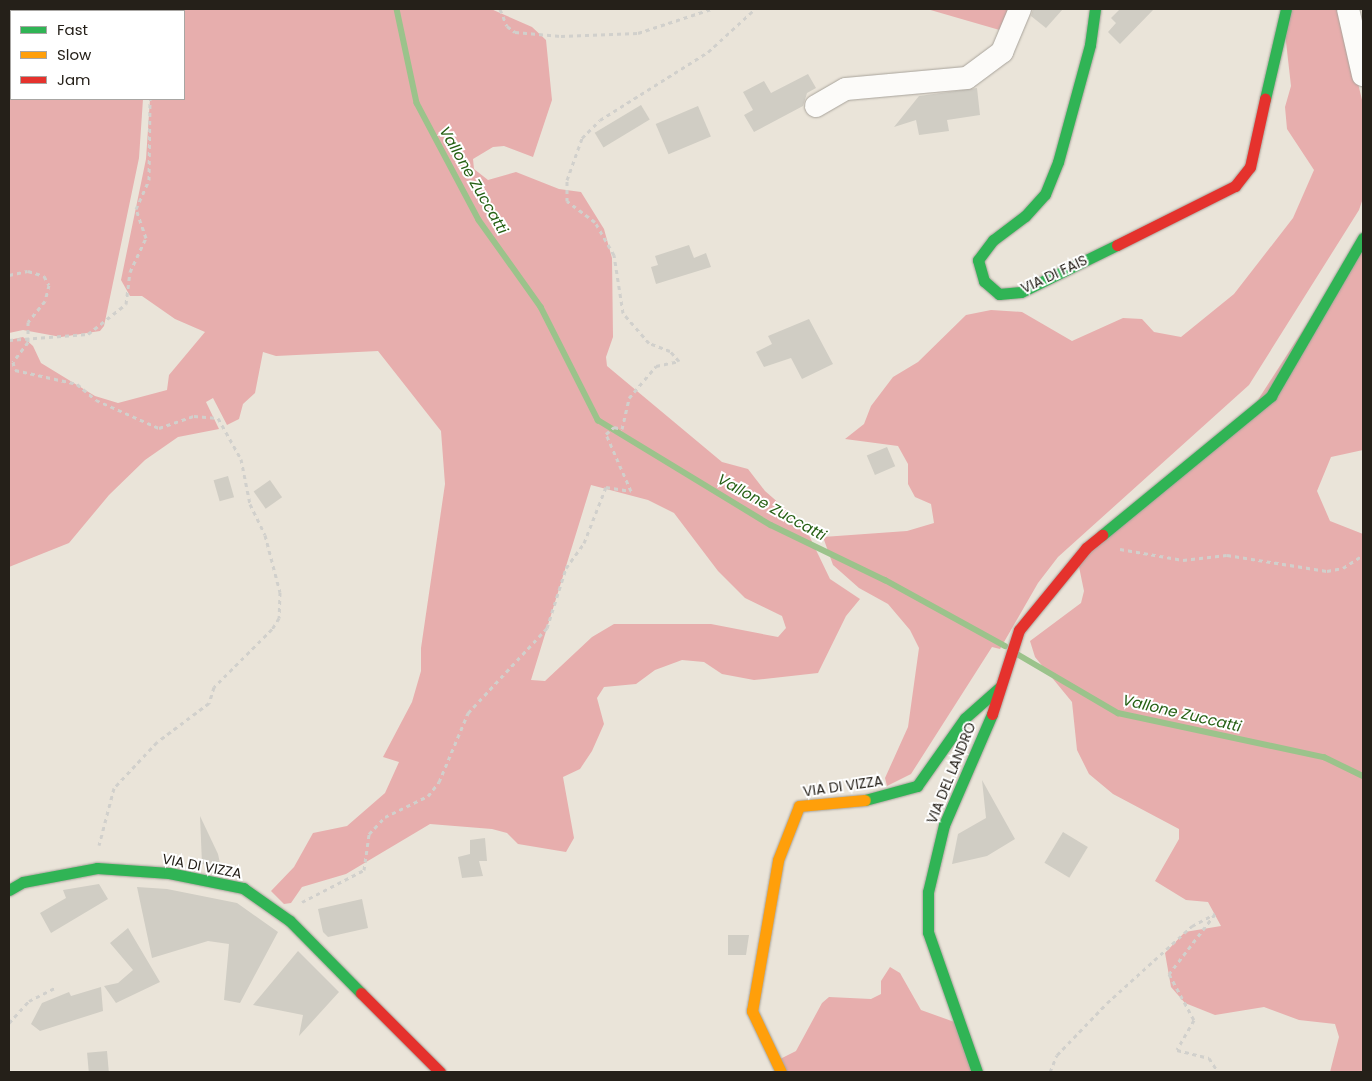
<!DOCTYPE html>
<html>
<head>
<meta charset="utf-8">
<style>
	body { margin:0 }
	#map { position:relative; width:1372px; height:1081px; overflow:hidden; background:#eae4d9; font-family:Poppins,sans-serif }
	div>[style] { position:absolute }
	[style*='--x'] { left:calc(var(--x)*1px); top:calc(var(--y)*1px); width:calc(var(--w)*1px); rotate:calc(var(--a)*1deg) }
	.forest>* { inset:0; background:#e7aead }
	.stream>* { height:5.5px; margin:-2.75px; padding:0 2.75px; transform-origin:2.75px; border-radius:2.75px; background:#9bc38b }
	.building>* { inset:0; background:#d0cdc4; transform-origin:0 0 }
	.path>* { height:3px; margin-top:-1.5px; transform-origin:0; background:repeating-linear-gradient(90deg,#d1d0cc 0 4px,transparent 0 8px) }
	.roads { filter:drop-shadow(0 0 1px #a8a39b) drop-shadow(0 0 1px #a8a39b) }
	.street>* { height:22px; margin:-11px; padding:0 11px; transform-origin:11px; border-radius:11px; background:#fcfbf9 }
	.fast>* { height:11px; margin:-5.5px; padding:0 5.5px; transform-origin:5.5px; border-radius:5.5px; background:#30b455 }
	.slow>* { height:11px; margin:-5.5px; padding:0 5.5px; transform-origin:5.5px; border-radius:5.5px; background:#ff9f0a }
	.jam>* { height:11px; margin:-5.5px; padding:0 5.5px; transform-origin:5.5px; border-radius:5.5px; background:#e5322d }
	span { translate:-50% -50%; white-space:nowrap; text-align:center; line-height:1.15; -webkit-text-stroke:4px #fff; paint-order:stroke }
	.street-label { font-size:14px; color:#252019 }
	.water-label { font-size:15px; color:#266014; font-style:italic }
	.frame { position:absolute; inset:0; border:10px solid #252019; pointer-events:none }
	.legend { position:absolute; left:10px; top:10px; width:175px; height:90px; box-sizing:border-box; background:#fff; border:1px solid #a8a6a3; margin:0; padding:6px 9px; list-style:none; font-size:15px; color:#252019 }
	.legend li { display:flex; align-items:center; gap:10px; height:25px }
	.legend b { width:25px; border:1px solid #a8a6a3 }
</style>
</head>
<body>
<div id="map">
	<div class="forest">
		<i style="clip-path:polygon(evenodd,9px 9px,491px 9px,532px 27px,546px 40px,552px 100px,533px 157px,504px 146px,493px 147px,473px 159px,474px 169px,488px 180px,516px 172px,559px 189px,581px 192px,604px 229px,612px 258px,613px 337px,606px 357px,607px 366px,722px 462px,748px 469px,765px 491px,804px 525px,830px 579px,860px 599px,846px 616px,818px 673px,754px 680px,722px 674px,704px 662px,682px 660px,655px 670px,636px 684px,604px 687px,597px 698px,604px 724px,592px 751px,580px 769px,563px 777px,574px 838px,566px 852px,518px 844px,507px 833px,492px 829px,430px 824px,346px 874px,302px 887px,291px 903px,284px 904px,271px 891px,294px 867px,313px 833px,347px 826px,385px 793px,399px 762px,383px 757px,412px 702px,421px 671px,421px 648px,445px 484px,441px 431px,378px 351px,276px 356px,263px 352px,255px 393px,243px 404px,239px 419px,227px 425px,213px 398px,206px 402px,219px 429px,178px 437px,145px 460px,109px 495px,69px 543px,9px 567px,9px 340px,23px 337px,33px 346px,41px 363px,95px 396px,118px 403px,167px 390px,169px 375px,205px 332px,175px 319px,142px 296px,130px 296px,121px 280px,146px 159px,150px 99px,184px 99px,184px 11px,11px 11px,11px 99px,143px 99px,139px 158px,104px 326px,100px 331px,61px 337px,23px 330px,9px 333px,9px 9px,591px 485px,648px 500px,674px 513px,718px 571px,745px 598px,782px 616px,786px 628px,778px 637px,711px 624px,614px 624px,592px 637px,545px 681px,531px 680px,591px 485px)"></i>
		<i style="clip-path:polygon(927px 9px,1012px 9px,1003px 31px)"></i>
		<i style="clip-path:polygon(1290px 9px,1340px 9px,1363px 104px,1363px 198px,1359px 210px,1249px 385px,1058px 557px,1038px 583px,1000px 649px,992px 647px,911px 774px,887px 786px,885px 778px,908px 727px,919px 648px,910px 630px,888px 604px,859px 588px,833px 565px,823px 537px,907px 531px,934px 523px,931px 504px,915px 497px,908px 484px,908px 464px,898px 446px,845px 439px,864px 424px,871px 406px,893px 377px,918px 362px,966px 315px,991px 310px,1022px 312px,1072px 341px,1123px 318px,1142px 319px,1154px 332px,1181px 337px,1234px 294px,1293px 218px,1314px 170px,1287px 129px,1285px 107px,1291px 86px,1285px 33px)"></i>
		<i style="clip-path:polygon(1363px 237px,1363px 450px,1331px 457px,1317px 491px,1330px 521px,1363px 534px,1363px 1072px,1330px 1072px,1339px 1037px,1335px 1024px,1299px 1020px,1264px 1007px,1215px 1015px,1185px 1003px,1171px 987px,1165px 953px,1185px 932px,1221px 926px,1208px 902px,1186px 900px,1155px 881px,1179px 839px,1179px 829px,1113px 794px,1089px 774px,1077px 750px,1072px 702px,1035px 657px,1030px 641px,1081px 603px,1084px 591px,1078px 562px,1254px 406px)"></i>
		<i style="clip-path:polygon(890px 967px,900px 973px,921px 1010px,960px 1024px,976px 1072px,781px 1072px,776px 1061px,796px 1051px,822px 1003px,829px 997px,871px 999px,881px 994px,881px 981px)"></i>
	</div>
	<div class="stream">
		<i style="--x:397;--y:9;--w:96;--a:78"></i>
		<i style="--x:417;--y:103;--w:132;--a:62.1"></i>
		<i style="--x:479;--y:220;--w:107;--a:54.5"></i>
		<i style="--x:541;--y:307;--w:127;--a:63.2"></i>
		<i style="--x:598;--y:420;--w:202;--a:31.3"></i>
		<i style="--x:771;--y:525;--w:127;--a:25.8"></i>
		<i style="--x:885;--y:580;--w:137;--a:28.8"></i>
		<i style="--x:1019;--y:655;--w:115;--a:30.4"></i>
		<i style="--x:1118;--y:713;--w:211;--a:12.1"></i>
		<i style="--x:1324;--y:757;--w:43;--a:26"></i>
	</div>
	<div class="building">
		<i style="clip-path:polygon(1033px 9px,1063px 9px,1046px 28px,1031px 16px)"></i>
		<i style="clip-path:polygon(1120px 9px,1154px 9px,1120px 44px,1108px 32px,1116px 23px,1111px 18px)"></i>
		<i style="clip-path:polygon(808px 74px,816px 88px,807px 93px,803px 106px,754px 132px,744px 115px,753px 110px,743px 92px,764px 81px,771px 93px)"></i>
		<i style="clip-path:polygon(977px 88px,980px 115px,947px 120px,949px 131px,919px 135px,916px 120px,894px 127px,919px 96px)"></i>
		<i style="left:641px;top:105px;width:17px;height:54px;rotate:59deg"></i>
		<i style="left:698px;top:106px;width:33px;height:46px;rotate:67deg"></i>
		<i style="clip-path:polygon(689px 245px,694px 258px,706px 253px,711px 267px,656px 284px,651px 267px,658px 265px,655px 256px)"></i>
		<i style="clip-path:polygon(809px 319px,833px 364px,802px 379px,791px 358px,764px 367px,756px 352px,772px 344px,768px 336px)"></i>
		<i style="left:887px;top:447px;width:21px;height:22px;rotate:67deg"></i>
		<i style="left:228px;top:476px;width:22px;height:15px;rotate:74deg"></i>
		<i style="left:270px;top:480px;width:21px;height:20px;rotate:55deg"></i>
		<i style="clip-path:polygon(982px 780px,1015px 839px,987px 856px,952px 864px,958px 834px,986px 818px)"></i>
		<i style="clip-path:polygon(200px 816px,218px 854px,221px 868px,202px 864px)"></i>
		<i style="left:1063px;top:832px;width:29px;height:36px;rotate:31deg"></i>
		<i style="clip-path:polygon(485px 838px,487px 861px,479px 861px,483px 876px,462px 878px,458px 857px,470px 854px,470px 840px)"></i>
		<i style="clip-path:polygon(99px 884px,108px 899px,51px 933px,40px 913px,66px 898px,63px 890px)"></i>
		<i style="clip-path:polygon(137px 887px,167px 889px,237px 903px,278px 932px,240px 1003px,224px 1000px,229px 944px,208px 941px,152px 958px)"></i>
		<i style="clip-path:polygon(362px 899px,368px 928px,328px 937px,323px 932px,318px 909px)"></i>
		<i style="clip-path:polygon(128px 928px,160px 982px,116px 1003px,104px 986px,118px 983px,133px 970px,110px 943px)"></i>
		<i style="clip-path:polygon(728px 935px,749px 935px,746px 955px,728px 955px)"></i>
		<i style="clip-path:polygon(298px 951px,339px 992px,299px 1036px,303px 1015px,253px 1005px)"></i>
		<i style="clip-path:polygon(101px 987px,103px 1011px,40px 1031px,31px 1024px,42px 1003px,69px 992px,71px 996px)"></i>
		<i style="left:107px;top:1051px;width:21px;height:20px;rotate:85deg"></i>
	</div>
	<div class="path">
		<i style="--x:500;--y:9;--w:18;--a:68"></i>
		<i style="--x:507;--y:26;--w:10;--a:37"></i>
		<i style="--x:515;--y:32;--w:46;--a:5"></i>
		<i style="--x:561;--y:36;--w:77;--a:-2.2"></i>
		<i style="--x:638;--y:33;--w:77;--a:-18.2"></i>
		<i style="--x:9;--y:275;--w:19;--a:-12"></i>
		<i style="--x:28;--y:271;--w:17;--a:17"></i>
		<i style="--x:44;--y:276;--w:10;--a:61"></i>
		<i style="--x:49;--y:285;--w:16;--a:104"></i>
		<i style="--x:45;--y:301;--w:27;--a:129"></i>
		<i style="--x:28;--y:322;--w:20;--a:90"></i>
		<i style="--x:28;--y:342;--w:25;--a:127"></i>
		<i style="--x:13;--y:362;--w:8;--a:76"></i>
		<i style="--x:15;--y:370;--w:64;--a:12.7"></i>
		<i style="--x:77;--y:384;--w:25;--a:40"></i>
		<i style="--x:96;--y:400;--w:69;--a:24"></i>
		<i style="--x:159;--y:428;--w:37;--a:-19"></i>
		<i style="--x:194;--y:416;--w:24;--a:5"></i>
		<i style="--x:218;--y:418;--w:47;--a:60.7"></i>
		<i style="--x:241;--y:459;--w:46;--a:78.7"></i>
		<i style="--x:250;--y:504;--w:34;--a:64"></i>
		<i style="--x:265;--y:535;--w:59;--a:75.3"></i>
		<i style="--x:280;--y:592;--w:26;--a:92"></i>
		<i style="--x:279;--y:618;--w:13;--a:122"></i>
		<i style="--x:272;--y:629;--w:82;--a:135"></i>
		<i style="--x:214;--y:687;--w:17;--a:107"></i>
		<i style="--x:209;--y:703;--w:65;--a:143.1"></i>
		<i style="--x:157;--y:742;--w:63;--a:133.1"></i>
		<i style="--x:114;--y:788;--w:59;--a:104.7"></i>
		<i style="--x:9;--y:340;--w:79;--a:-4.3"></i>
		<i style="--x:88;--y:334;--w:48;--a:-38.3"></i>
		<i style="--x:126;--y:304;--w:32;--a:-83"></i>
		<i style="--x:130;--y:272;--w:38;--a:-65"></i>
		<i style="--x:146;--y:238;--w:31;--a:-109"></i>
		<i style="--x:136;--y:209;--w:32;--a:-66"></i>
		<i style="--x:149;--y:180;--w:81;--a:-89.3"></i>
		<i style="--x:1120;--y:549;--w:64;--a:9.9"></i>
		<i style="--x:1183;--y:560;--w:44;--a:-6.5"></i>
		<i style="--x:1227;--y:555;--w:101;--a:9.1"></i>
		<i style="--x:1327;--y:571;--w:16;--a:-11"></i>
		<i style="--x:1343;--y:568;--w:24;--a:-33"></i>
		<i style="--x:302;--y:902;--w:70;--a:-27.3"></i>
		<i style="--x:364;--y:870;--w:36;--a:-82"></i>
		<i style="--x:369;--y:834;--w:23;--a:-47"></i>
		<i style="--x:385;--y:817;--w:48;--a:-26"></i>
		<i style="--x:428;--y:796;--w:18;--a:-52"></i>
		<i style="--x:439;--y:782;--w:75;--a:-67.2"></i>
		<i style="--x:468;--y:713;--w:116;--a:-47.1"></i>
		<i style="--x:547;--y:628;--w:63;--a:-72.4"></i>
		<i style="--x:566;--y:568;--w:31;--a:-54"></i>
		<i style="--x:584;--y:543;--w:60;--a:-68.6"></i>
		<i style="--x:606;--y:487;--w:25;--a:9"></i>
		<i style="--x:631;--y:491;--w:62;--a:-113.7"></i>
		<i style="--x:606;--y:434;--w:11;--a:-41"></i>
		<i style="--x:614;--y:427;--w:8;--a:14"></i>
		<i style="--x:622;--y:429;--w:32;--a:-77"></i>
		<i style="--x:629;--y:398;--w:42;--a:-49.8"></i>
		<i style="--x:656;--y:366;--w:24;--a:-12"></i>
		<i style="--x:679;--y:361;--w:13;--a:-132"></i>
		<i style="--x:670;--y:351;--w:22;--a:-159"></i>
		<i style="--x:649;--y:343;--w:40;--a:-131"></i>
		<i style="--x:623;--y:313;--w:59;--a:-98.8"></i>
		<i style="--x:614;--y:255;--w:38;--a:-120"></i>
		<i style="--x:595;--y:222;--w:35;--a:-143"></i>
		<i style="--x:567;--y:201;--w:21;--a:-90"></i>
		<i style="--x:567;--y:180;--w:45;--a:-70.3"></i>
		<i style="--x:582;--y:138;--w:25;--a:-45"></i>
		<i style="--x:600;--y:120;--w:128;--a:-32.2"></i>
		<i style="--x:708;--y:52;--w:64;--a:-42.5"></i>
		<i style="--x:1215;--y:914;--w:76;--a:127.5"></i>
		<i style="--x:1169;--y:974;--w:52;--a:61.5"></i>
		<i style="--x:1194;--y:1020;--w:34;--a:120"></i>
		<i style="--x:1177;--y:1050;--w:33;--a:14"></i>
		<i style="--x:1209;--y:1058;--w:17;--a:57"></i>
		<i style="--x:9;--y:1023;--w:30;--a:-48"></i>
		<i style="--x:29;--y:1001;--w:29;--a:-27"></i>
		<i style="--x:1050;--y:1072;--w:18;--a:-68"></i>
		<i style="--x:1057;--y:1055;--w:72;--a:-46.1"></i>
		<i style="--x:1107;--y:1003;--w:115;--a:-42.2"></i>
		<i style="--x:1192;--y:926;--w:26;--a:-28"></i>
	</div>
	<div class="roads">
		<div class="street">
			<i style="--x:1348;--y:9;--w:68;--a:77.2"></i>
			<i style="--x:816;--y:106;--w:34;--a:-30"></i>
			<i style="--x:846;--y:89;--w:121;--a:-5.2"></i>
			<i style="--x:967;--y:78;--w:44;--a:-36.6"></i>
			<i style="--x:1002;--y:52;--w:47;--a:-67.3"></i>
		</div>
		<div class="fast">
			<i style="--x:1095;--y:9;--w:36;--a:98"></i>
			<i style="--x:1090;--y:45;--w:121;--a:105.3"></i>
			<i style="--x:1058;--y:162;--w:35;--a:112"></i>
			<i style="--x:1045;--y:194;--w:30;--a:132"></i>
			<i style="--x:1025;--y:216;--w:40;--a:143"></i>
			<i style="--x:993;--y:240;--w:25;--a:127"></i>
			<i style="--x:978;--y:260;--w:22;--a:74"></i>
			<i style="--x:984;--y:281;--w:20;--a:41"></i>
			<i style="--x:999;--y:294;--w:22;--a:-5"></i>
			<i style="--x:1021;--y:292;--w:107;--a:-26.1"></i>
			<i style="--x:1265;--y:99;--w:92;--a:-76.9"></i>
			<i style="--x:1102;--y:535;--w:219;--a:-39.4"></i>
			<i style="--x:1271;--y:396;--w:183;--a:-59.8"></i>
			<i style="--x:865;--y:800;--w:54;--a:-15.1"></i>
			<i style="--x:917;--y:786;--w:83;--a:-54.8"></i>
			<i style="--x:965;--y:718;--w:47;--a:-41.5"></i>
			<i style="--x:9;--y:890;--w:16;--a:-30"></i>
			<i style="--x:23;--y:882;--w:75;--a:-10.7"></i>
			<i style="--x:97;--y:868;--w:72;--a:4"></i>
			<i style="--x:169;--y:873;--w:76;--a:11.5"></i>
			<i style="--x:243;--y:888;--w:57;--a:35.1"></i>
			<i style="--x:290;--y:921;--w:101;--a:45.4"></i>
			<i style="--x:977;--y:1072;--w:148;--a:-109.3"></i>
			<i style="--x:928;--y:932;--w:40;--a:-90"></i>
			<i style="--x:928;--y:892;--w:69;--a:-76.6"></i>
			<i style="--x:944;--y:825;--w:121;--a:-66.6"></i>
		</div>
		<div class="slow">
			<i style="--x:781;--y:1072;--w:68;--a:-115.4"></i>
			<i style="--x:752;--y:1011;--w:153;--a:-80.2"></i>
			<i style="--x:778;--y:860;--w:58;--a:-68.7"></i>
			<i style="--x:799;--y:806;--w:66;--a:-5.2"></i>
		</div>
		<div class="jam">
			<i style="--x:1117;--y:245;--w:132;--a:-26.6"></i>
			<i style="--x:1235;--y:186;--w:24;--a:-52"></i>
			<i style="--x:1250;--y:167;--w:70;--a:-77.6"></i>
			<i style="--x:992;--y:714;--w:88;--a:-72.2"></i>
			<i style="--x:1019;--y:630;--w:106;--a:-50.7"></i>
			<i style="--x:1086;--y:548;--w:21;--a:-39"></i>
			<i style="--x:361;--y:993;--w:112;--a:45"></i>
		</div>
	</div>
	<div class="street-label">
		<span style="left:1054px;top:274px;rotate:-25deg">VIA DI FAIS</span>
		<span style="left:951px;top:773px;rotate:-68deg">VIA DEL LANDRO</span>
		<span style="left:843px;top:786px;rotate:-8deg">VIA DI VIZZA</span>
		<span style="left:202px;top:866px;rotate:11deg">VIA DI VIZZA</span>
	</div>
	<div class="water-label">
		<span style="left:474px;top:180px;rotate:60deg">Vallone Zuccatti</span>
		<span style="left:772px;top:507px;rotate:29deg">Vallone Zuccatti</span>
		<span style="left:1182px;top:713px;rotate:13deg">Vallone Zuccatti</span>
	</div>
	<div class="frame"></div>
	<ul class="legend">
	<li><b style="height:6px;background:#30b455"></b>Fast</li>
	<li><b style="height:6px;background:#ff9f0a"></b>Slow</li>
	<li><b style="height:6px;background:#e5322d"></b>Jam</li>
	</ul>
</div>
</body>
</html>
